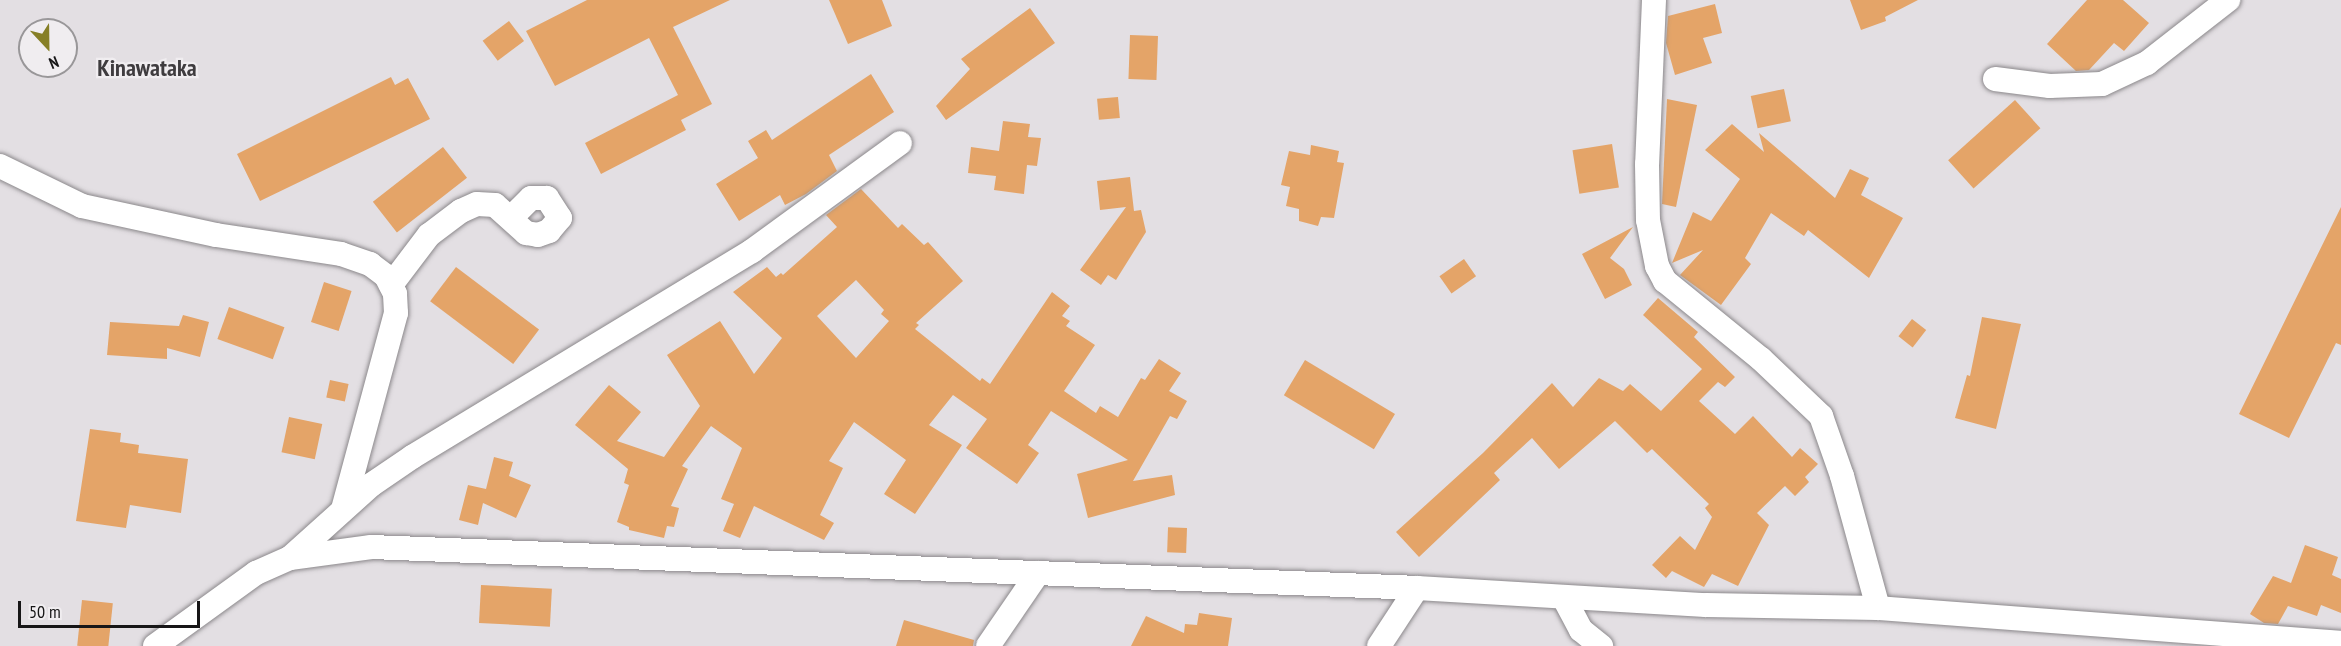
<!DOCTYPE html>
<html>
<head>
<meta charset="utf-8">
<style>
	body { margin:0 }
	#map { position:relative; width:2341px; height:646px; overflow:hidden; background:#e3dfe3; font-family:"PT Sans Narrow",sans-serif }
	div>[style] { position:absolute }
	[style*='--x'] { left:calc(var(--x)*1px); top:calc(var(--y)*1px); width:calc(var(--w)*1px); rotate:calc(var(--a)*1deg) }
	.building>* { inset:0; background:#e4a468; transform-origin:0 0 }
	.roads { filter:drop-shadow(0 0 2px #8b888b) drop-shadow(0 0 2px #8b888b) }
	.minor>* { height:24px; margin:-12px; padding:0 12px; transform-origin:12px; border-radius:12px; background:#fff }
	span { translate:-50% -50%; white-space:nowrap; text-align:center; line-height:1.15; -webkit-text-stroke:4.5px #f0edf0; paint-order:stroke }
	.district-label { font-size:24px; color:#3f3c3f; font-weight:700 }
	.north { position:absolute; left:18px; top:18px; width:60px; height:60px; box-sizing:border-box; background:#f0edf0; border:2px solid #999799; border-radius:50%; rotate:158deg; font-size:16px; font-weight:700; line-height:24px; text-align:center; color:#171617 }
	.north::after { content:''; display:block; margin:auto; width:21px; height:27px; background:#867f26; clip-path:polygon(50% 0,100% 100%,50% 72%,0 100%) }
	.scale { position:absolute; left:18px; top:601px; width:182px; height:27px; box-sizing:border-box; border:3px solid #171617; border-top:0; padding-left:8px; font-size:18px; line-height:21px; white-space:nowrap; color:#171617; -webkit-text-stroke:4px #f0edf0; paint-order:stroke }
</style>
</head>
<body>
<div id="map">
	<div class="building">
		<i style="clip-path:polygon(587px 0,730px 0,673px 27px,712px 104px,681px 120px,686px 130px,601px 174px,585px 143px,678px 95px,649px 38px,555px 86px,526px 31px)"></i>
		<i style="clip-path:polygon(829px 0,882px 0,892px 26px,848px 44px)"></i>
		<i style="clip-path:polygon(1850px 0,1918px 0,1885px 17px,1886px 21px,1861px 30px)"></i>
		<i style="clip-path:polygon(2087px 0,2123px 0,2149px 23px,2124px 51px,2114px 43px,2089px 70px,2076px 71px,2047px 44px)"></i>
		<i style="clip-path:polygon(1715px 4px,1722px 33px,1703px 38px,1712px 63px,1675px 75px,1666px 43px,1668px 16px)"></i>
		<i style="clip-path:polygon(1030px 8px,1055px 43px,946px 120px,936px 106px,970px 69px,961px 59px)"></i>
		<i style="left:509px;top:21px;width:25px;height:33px;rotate:53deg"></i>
		<i style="left:1130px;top:35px;width:28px;height:44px;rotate:2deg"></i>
		<i style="clip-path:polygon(871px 74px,894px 112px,829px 155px,837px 171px,806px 194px,785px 205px,780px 195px,739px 221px,716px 184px,758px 158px,748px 141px,766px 130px,772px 140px)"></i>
		<i style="clip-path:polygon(391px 77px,395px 85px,408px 78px,430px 119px,260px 201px,237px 154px)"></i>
		<i style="left:1784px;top:89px;width:33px;height:34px;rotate:78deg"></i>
		<i style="left:1118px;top:97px;width:21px;height:21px;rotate:85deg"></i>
		<i style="clip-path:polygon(1667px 99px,1697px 105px,1676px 207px,1662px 204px)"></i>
		<i style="left:2015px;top:100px;width:38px;height:90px;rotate:48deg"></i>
		<i style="clip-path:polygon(1003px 121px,1030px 124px,1028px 137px,1041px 138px,1037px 166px,1027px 165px,1024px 194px,994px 190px,996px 176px,968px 173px,971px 147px,999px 151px)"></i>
		<i style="clip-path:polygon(1732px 124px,1764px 152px,1759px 133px,1835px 198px,1850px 169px,1869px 178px,1861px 195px,1903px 218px,1869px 278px,1808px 230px,1804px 236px,1771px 213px,1745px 258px,1751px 264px,1721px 305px,1680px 275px,1703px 250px,1672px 263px,1693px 212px,1711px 221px,1740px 179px,1705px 150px)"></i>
		<i style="left:1612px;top:144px;width:44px;height:40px;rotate:81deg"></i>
		<i style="clip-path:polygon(1311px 145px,1339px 151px,1337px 162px,1344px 163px,1334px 218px,1321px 217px,1318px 226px,1299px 221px,1299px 209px,1286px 206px,1290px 187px,1281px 185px,1289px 151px,1310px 155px)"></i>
		<i style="left:443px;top:147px;width:39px;height:89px;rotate:52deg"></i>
		<i style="clip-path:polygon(1130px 177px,1134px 211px,1141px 210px,1146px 232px,1116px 280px,1108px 275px,1101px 285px,1080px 270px,1126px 207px,1100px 210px,1097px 181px)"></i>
		<i style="clip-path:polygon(evenodd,861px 189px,898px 228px,902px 224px,924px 245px,928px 242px,963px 281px,916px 323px,919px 325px,915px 329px,980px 381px,982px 378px,990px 384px,1052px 292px,1070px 306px,1062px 316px,1070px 321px,1066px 326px,1095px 345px,1064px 391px,1096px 413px,1100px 406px,1118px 417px,1141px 378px,1145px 380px,1159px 359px,1181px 373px,1169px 391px,1187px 401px,1177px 419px,1170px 416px,1133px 481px,1172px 475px,1175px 495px,1088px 518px,1077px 474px,1128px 460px,1051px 411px,1028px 445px,1039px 453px,1017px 484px,966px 448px,987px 419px,953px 395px,929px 425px,962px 445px,915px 514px,884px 494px,906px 460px,854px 422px,829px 461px,843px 468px,820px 515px,834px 523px,824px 540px,754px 506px,740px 538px,723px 531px,734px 504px,721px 499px,742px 448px,711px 426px,682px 466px,688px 469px,671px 506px,679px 508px,674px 527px,667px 526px,664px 538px,629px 530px,629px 527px,617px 522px,629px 485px,624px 483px,628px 469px,575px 425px,609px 385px,641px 412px,617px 441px,664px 457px,700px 406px,667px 355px,720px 321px,754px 374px,782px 338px,733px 292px,767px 267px,776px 277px,781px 273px,783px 275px,837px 227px,826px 215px,861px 189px,856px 280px,884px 310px,881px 314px,889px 321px,856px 358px,817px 316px,856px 280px)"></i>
		<i style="clip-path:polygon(2341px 207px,2341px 345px,2336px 343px,2289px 438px,2239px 414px)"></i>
		<i style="clip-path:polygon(1633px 227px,1610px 258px,1624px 269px,1632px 285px,1605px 299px,1582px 254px)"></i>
		<i style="left:1464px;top:259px;width:21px;height:30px;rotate:55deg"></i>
		<i style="left:456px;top:267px;width:104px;height:43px;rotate:37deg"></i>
		<i style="left:324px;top:282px;width:29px;height:42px;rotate:18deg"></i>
		<i style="clip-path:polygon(1658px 298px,1698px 332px,1694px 337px,1735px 377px,1725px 387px,1718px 382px,1699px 401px,1735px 434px,1753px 416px,1792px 457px,1800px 448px,1818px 464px,1805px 477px,1809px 482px,1795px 496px,1785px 486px,1757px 513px,1769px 525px,1738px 586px,1712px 574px,1704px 587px,1672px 571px,1666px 578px,1652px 565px,1680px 536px,1695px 550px,1712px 517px,1705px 508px,1709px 504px,1652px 449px,1647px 453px,1615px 421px,1559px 469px,1532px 438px,1494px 473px,1500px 480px,1419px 557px,1396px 532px,1483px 453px,1552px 383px,1573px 407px,1599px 378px,1623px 391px,1630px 384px,1661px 411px,1702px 369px,1643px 315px)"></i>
		<i style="left:229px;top:307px;width:59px;height:34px;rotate:20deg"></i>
		<i style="clip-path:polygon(183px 315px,209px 322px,200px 357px,167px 348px,167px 359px,107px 355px,110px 322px,179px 326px)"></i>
		<i style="clip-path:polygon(1982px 317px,2021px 324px,1996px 429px,1955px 418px,1967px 375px,1970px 376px)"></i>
		<i style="left:1912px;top:319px;width:18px;height:22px;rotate:38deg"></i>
		<i style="left:1305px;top:360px;width:105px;height:41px;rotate:31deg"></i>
		<i style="left:330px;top:380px;width:19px;height:18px;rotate:12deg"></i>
		<i style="left:289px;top:417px;width:34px;height:36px;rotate:12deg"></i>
		<i style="clip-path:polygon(90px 429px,121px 433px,120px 442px,139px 445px,138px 453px,188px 459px,181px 513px,130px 505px,126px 528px,76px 521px)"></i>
		<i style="clip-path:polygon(494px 457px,513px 462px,509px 476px,531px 485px,516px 518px,483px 503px,478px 525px,459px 520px,468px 485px,486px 489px)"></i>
		<i style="left:1187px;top:528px;width:25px;height:19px;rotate:92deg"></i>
		<i style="clip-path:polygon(2305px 545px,2338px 557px,2332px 575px,2341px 579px,2341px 613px,2321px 605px,2317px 616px,2288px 606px,2278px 624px,2264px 623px,2250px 614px,2273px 576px,2291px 583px)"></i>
		<i style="left:481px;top:585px;width:71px;height:38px;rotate:3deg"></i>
		<i style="left:82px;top:600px;width:31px;height:46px;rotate:6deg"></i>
		<i style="clip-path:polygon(1199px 613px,1232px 618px,1228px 646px,1131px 646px,1146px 616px,1184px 633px,1185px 624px,1197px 625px)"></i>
		<i style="clip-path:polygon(904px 620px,974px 640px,973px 646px,896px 646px)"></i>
	</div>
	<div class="roads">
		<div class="minor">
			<i style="--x:1654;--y:0;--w:164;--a:92.4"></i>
			<i style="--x:1647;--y:164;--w:56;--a:89"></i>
			<i style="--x:1648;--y:220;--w:47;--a:78.9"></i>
			<i style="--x:1657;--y:266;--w:17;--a:62"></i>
			<i style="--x:1665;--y:281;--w:124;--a:39.1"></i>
			<i style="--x:1761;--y:359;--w:83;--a:43.5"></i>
			<i style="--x:1821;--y:416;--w:64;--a:70.7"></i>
			<i style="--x:1842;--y:476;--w:137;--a:74.7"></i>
			<i style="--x:1995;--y:79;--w:55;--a:7.3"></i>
			<i style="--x:2050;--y:86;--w:52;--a:-2.2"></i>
			<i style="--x:2102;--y:84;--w:50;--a:-25"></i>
			<i style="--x:2147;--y:63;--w:103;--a:-37.9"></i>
			<i style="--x:0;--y:166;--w:91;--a:26"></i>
			<i style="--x:82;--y:206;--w:137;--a:12.2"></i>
			<i style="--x:216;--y:235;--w:126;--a:8.6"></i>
			<i style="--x:341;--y:254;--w:31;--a:19"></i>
			<i style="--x:370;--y:264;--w:20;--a:37"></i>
			<i style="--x:386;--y:276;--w:20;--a:63"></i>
			<i style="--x:395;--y:294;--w:19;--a:87"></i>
			<i style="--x:396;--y:313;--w:203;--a:105.1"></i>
			<i style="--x:391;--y:285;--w:63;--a:-52.8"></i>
			<i style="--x:429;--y:235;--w:40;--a:-37"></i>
			<i style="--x:461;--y:211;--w:17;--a:-24"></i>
			<i style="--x:477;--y:204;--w:18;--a:3"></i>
			<i style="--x:495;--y:205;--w:42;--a:42.1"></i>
			<i style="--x:526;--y:233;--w:12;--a:9"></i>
			<i style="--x:538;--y:235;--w:12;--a:-20"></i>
			<i style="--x:549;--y:231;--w:17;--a:-50"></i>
			<i style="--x:560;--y:218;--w:24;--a:-123"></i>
			<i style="--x:547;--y:198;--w:16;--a:180"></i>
			<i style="--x:531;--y:198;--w:27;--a:135"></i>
			<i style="--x:290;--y:558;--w:109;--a:-42"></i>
			<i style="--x:371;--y:485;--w:50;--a:-34.3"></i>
			<i style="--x:412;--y:457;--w:398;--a:-31.2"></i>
			<i style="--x:752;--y:251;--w:183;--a:-36.1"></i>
			<i style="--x:1564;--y:598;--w:36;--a:62"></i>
			<i style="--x:1581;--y:630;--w:26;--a:39"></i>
			<i style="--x:155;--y:646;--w:125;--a:-35.9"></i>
			<i style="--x:256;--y:573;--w:37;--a:-24"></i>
			<i style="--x:290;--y:558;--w:82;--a:-7.7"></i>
			<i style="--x:371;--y:547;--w:1047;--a:2.24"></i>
			<i style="--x:1417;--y:588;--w:289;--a:3.4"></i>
			<i style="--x:1706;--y:605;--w:172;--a:1"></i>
			<i style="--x:1878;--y:608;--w:464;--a:4.3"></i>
			<i style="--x:988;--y:646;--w:88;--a:-55.6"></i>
			<i style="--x:1379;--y:646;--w:69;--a:-56.8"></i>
		</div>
	</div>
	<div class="district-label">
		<span style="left:147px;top:68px">Kinawataka</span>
	</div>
	<div class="north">N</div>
	<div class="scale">50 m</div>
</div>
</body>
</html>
